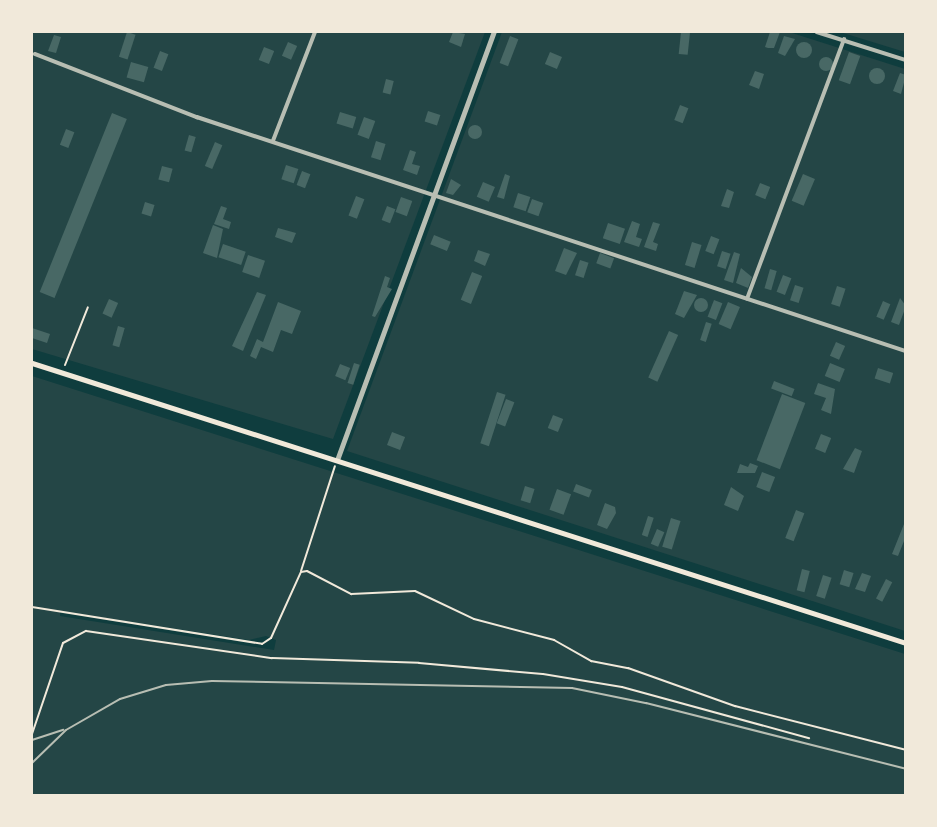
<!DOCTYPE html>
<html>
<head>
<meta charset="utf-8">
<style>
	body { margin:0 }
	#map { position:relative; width:937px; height:827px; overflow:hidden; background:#0f3d3e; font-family:Mulish,sans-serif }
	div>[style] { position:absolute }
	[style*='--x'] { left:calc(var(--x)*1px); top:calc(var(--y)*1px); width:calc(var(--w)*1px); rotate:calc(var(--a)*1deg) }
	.green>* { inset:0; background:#244646 }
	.building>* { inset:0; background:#486865; transform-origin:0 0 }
	.round { border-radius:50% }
	.path>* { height:2px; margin:-1px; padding:0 1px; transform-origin:1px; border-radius:1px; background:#f1e9da }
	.service>* { height:2px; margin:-1px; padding:0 1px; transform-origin:1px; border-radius:1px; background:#b8beb3 }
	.minor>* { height:3.5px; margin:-1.75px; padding:0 1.75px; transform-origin:1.75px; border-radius:1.75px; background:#b8beb3 }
	.tertiary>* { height:5px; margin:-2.5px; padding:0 2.5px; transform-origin:2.5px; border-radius:2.5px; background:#b8beb3 }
	.secondary>* { height:5px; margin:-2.5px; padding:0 2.5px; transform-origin:2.5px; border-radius:2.5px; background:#f1e9da }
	span { translate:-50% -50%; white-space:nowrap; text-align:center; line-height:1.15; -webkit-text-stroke:5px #f1e9da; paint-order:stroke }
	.frame { position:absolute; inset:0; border:33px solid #f1e9da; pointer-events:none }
</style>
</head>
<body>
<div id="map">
	<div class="green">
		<i style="clip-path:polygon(32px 32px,485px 32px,333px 439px,32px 349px)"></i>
		<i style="clip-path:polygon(502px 32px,789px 32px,905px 69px,905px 631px,347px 451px)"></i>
		<i style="clip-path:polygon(840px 32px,905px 32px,905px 52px)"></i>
		<i style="clip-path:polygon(evenodd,32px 376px,905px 654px,905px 795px,32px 795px,32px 376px,60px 611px,249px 640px,266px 636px,276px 640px,274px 650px,60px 616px,60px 611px)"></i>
	</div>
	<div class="building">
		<i style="left:127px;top:32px;width:9px;height:26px;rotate:18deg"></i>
		<i style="clip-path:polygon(453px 32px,465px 34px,461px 47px,449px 42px)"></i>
		<i style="left:681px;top:32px;width:9px;height:22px;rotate:6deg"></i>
		<i style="clip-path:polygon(770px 32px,780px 32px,774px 48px,768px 48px,765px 47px)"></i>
		<i style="clip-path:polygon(54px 35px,61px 37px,56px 53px,48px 51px)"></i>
		<i style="left:510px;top:36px;width:9px;height:29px;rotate:21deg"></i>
		<i style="clip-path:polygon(784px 36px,795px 39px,785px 56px,778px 53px)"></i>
		<i class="round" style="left:796px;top:42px;width:16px;height:16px"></i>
		<i style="left:288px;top:42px;width:10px;height:15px;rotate:24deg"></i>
		<i style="left:264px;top:47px;width:11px;height:14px;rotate:22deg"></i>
		<i style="left:160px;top:51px;width:9px;height:18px;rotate:21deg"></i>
		<i style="left:550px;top:52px;width:13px;height:13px;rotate:23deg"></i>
		<i style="left:849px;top:52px;width:12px;height:30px;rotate:20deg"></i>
		<i class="round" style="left:819px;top:57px;width:14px;height:14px"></i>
		<i style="left:131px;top:62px;width:18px;height:16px;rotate:16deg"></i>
		<i class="round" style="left:869px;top:68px;width:16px;height:16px"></i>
		<i style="clip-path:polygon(755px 71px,764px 74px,759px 89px,749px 85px)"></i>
		<i style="clip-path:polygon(900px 73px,906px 75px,901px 94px,893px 91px)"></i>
		<i style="left:386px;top:79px;width:8px;height:14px;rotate:14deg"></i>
		<i style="left:680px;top:105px;width:9px;height:16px;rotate:21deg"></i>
		<i style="left:428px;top:111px;width:13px;height:11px;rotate:18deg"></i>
		<i style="left:340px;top:112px;width:17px;height:12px;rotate:17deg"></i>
		<i style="left:112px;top:113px;width:16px;height:193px;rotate:22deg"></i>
		<i style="left:364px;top:117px;width:12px;height:19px;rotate:20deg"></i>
		<i class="round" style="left:468px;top:125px;width:14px;height:14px"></i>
		<i style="left:66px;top:129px;width:9px;height:17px;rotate:21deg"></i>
		<i style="left:189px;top:135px;width:7px;height:16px;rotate:16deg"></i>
		<i style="left:376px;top:141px;width:10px;height:17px;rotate:17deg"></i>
		<i style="left:215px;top:142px;width:8px;height:26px;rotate:23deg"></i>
		<i style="clip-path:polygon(410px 150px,416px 152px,412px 164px,420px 166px,417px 175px,403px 170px)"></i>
		<i style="left:286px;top:165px;width:13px;height:15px;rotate:18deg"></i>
		<i style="left:162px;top:166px;width:11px;height:14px;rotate:15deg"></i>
		<i style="left:302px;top:171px;width:9px;height:15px;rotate:21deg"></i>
		<i style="clip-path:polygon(505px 174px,510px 176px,504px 199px,497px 197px)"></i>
		<i style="left:803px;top:174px;width:13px;height:29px;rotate:23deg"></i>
		<i style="clip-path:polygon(451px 179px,461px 185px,453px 195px,446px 193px)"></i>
		<i style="left:483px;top:182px;width:13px;height:16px;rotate:23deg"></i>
		<i style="left:760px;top:183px;width:11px;height:13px;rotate:22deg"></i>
		<i style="clip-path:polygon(727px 189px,734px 192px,729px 208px,721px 206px)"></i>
		<i style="left:518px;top:193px;width:13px;height:15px;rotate:18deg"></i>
		<i style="left:356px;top:196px;width:9px;height:21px;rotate:21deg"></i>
		<i style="left:401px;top:197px;width:12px;height:16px;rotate:20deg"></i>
		<i style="left:532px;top:199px;width:12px;height:14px;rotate:20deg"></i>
		<i style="left:145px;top:202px;width:10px;height:12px;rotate:17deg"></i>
		<i style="clip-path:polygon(221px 206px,227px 208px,223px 219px,231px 222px,229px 229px,214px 224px)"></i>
		<i style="left:387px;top:206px;width:9px;height:15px;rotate:21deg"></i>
		<i style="clip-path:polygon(632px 221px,640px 224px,636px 237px,642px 239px,639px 247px,624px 242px)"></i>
		<i style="clip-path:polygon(653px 222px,660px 224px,653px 242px,658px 244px,656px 251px,644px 247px)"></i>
		<i style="left:608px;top:223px;width:18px;height:16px;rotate:19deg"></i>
		<i style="clip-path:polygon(213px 225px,223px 229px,217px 258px,203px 253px)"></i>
		<i style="clip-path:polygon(278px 228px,296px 233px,292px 243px,275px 237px)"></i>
		<i style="left:434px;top:235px;width:18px;height:10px;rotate:22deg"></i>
		<i style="left:711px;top:236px;width:9px;height:16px;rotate:21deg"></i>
		<i style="left:692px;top:242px;width:10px;height:24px;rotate:17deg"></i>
		<i style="left:223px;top:244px;width:24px;height:14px;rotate:19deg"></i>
		<i style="clip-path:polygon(564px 248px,577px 253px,566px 275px,555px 271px)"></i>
		<i style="clip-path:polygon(478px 250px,490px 254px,485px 266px,474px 261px)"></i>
		<i style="left:722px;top:251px;width:9px;height:16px;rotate:18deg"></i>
		<i style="clip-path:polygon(734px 252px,740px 254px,733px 283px,724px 280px)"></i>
		<i style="left:600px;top:253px;width:15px;height:11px;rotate:20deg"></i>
		<i style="left:248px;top:255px;width:18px;height:18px;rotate:19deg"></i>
		<i style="left:580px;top:260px;width:9px;height:16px;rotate:18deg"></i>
		<i style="clip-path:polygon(741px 268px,752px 277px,748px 288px,736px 283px)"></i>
		<i style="left:770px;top:269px;width:7px;height:20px;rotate:16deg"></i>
		<i style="left:472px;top:272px;width:11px;height:30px;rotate:22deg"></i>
		<i style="left:783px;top:275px;width:9px;height:18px;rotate:21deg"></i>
		<i style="clip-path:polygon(385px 276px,390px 278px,387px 287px,392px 289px,375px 317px,372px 316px)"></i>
		<i style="left:795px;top:285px;width:9px;height:16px;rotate:18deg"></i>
		<i style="left:837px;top:286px;width:9px;height:19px;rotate:18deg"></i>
		<i style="clip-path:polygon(684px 291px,697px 295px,684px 318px,675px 314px)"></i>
		<i style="clip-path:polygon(257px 292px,266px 295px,243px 351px,232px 346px)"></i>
		<i class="round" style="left:694px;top:298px;width:14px;height:14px"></i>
		<i style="clip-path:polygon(900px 298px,906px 306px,899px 325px,891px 322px)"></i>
		<i style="left:109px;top:299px;width:10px;height:16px;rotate:24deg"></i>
		<i style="left:714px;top:300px;width:9px;height:18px;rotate:21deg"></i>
		<i style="left:883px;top:301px;width:8px;height:17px;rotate:23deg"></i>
		<i style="clip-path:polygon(278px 302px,301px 311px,292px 334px,281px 330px,273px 352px,261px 347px,256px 359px,250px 356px,257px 339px,263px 342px)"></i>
		<i style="left:728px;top:302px;width:13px;height:24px;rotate:23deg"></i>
		<i style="left:706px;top:322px;width:6px;height:19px;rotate:18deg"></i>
		<i style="left:118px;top:326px;width:7px;height:20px;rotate:16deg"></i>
		<i style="clip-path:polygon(32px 328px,50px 334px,47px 343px,32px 338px)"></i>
		<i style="left:669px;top:331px;width:10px;height:51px;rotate:24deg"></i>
		<i style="left:836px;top:342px;width:10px;height:15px;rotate:24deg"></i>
		<i style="left:354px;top:363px;width:6px;height:21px;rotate:18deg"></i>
		<i style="left:830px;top:363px;width:16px;height:14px;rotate:22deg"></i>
		<i style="left:340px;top:364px;width:11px;height:13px;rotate:22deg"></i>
		<i style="left:878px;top:368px;width:16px;height:11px;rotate:18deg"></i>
		<i style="left:774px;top:381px;width:22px;height:8px;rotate:21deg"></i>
		<i style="clip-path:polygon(818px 383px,835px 389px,831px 414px,821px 410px,826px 398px,814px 394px)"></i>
		<i style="left:497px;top:392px;width:9px;height:54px;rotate:18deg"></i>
		<i style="left:782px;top:394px;width:25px;height:71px;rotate:21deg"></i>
		<i style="left:506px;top:399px;width:9px;height:26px;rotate:21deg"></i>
		<i style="left:553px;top:415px;width:11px;height:14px;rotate:22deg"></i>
		<i style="left:392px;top:432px;width:14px;height:14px;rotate:21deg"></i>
		<i style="left:821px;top:434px;width:11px;height:16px;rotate:22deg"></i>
		<i style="clip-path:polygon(855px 448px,862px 451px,854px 473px,843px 469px)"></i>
		<i style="clip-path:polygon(750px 463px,758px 466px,755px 473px,737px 473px,740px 464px,748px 467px)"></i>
		<i style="left:762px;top:472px;width:14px;height:16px;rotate:21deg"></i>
		<i style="left:576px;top:484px;width:17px;height:8px;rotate:21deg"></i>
		<i style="left:525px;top:486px;width:10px;height:15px;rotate:17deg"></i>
		<i style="clip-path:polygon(731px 487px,744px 496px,738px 511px,724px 505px)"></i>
		<i style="left:557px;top:489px;width:15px;height:22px;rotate:20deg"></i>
		<i style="clip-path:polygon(605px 503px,615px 507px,616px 513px,607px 529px,597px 525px)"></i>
		<i style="left:796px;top:510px;width:9px;height:30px;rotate:21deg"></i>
		<i style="left:648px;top:516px;width:6px;height:20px;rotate:18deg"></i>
		<i style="left:671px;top:518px;width:10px;height:30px;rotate:17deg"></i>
		<i style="clip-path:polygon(906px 519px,906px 536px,898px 556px,892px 554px)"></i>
		<i style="left:657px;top:529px;width:8px;height:16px;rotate:23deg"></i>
		<i style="left:802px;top:569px;width:8px;height:22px;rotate:14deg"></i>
		<i style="left:844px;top:570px;width:10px;height:15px;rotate:17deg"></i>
		<i style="clip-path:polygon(862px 573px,871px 576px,865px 592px,855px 589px)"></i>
		<i style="left:823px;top:575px;width:9px;height:22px;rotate:18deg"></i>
		<i style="left:886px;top:579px;width:7px;height:22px;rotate:27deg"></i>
	</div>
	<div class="path">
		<i style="--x:65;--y:365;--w:62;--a:-68.4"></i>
		<i style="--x:301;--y:571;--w:110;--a:-72.1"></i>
		<i style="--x:32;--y:607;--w:233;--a:9.1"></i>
		<i style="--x:262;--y:644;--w:11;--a:-34"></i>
		<i style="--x:271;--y:638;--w:72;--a:-65.6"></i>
		<i style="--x:301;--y:572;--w:6;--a:-9"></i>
		<i style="--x:307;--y:571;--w:50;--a:27.6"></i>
		<i style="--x:351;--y:594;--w:64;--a:-2.7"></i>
		<i style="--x:415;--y:591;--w:65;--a:25.4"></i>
		<i style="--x:474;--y:619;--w:83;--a:14.7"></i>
		<i style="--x:554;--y:640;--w:43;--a:29.6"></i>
		<i style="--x:591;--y:661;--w:38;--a:11"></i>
		<i style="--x:628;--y:668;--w:114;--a:19.6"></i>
		<i style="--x:735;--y:706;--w:177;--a:14.4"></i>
		<i style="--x:32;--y:734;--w:96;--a:-71.2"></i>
		<i style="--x:63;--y:643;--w:26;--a:-28"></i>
		<i style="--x:86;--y:631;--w:188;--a:8.3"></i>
		<i style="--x:272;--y:658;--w:147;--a:1.9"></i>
		<i style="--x:419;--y:663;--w:124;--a:5.1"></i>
		<i style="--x:543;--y:674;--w:80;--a:9.3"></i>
		<i style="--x:622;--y:687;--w:194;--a:15.3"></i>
	</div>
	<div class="service">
		<i style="--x:32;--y:740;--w:33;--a:-18"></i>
		<i style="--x:32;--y:763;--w:47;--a:-44.1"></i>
		<i style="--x:66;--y:730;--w:62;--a:-29.9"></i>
		<i style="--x:120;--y:699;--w:48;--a:-16.9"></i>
		<i style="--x:166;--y:685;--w:46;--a:-5"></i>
		<i style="--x:212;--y:681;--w:360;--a:1.1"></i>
		<i style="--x:572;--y:688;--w:76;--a:11.5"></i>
		<i style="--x:646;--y:703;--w:268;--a:14.2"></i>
	</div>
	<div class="minor">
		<i style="--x:817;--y:32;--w:93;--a:17.5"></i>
		<i style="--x:35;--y:54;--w:174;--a:21.3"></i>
		<i style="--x:197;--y:117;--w:747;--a:18.27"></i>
		<i style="--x:273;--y:141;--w:117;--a:-68.9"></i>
		<i style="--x:747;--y:299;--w:277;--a:-69.5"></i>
	</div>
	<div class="tertiary">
		<i style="--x:337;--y:460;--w:456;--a:-69.9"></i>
	</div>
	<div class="secondary">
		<i style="--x:32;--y:363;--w:918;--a:17.76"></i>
	</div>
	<div class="frame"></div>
</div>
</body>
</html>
